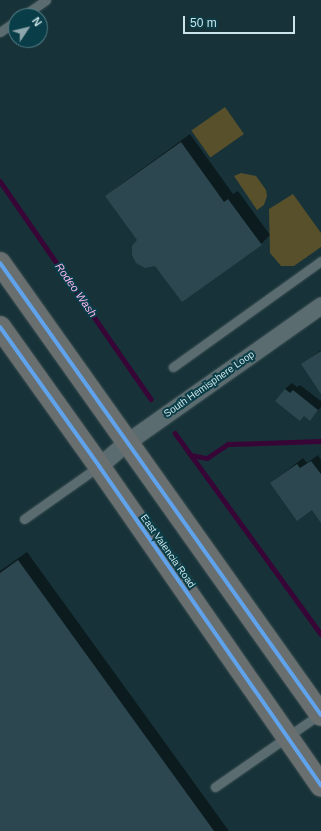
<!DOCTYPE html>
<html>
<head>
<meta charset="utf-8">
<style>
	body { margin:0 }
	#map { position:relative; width:321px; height:831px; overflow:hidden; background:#173339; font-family:Helvetica,sans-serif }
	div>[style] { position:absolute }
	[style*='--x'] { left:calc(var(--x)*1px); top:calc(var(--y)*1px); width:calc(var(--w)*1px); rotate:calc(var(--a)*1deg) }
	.green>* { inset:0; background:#58502b; transform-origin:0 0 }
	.shadow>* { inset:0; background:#0007 }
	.stream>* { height:4.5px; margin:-2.25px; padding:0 2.25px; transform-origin:2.25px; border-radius:2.25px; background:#380636 }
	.building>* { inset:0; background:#2c4750 }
	.roads { filter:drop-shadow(0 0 1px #3b4f53) drop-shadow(0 0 1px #3b4f53) }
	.service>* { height:9px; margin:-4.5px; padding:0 4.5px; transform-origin:4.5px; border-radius:4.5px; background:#5a6c6f }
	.minor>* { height:17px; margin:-8.5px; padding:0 8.5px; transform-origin:8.5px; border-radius:8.5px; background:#5a6c6f }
	.primary>* { height:22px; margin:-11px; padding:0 11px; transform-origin:11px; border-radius:11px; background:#696e6f }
	.cycleway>* { height:4px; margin:-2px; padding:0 2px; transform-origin:2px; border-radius:2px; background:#60a3ed }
	span { translate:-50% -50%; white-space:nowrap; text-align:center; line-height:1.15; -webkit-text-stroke:4px #093d47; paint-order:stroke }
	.street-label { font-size:10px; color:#cbe4e9 }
	.water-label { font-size:11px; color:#fdb7f1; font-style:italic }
	.north { position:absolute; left:8px; top:8px; width:40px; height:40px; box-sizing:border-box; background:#093d47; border:1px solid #578088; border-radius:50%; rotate:55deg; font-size:11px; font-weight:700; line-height:16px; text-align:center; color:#cbe4e9 }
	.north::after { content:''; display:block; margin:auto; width:14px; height:18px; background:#8ca6ab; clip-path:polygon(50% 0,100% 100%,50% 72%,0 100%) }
	.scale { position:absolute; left:183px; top:16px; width:112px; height:18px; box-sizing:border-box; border:2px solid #cbe4e9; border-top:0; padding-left:5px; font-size:12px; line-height:14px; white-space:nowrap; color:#cbe4e9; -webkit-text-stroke:3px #093d47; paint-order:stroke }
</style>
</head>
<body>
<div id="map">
	<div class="green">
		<i style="left:225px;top:107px;width:33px;height:41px;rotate:55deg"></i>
		<i style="clip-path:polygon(241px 173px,256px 176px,266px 190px,267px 196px,264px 205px,257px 210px,234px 176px)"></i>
		<i style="clip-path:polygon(293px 194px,321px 233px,321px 247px,294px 266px,281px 266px,270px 253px,269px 209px)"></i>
	</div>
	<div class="shadow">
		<i style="clip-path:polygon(190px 134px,233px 194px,238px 191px,270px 235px,261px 244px,138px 240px,107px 197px,116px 188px)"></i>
		<i style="clip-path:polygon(321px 350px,321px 392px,302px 365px)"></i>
		<i style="clip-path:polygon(292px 383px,297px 387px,300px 385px,321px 401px,321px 407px,310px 419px,285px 389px)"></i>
		<i style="clip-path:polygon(318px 455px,321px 460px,321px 521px,312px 509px,271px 483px,303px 458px,307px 463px)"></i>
		<i style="clip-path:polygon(27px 552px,229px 831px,0 831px,0 571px)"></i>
	</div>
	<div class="stream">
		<i style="--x:0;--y:181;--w:265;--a:55.3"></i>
		<i style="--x:175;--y:433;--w:248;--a:54"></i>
		<i style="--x:191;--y:455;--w:16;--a:11"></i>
		<i style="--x:207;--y:458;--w:25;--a:-34"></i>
		<i style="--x:228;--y:444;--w:93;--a:-1.8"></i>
	</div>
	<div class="building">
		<i style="clip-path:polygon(181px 142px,224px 202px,228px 199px,262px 245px,182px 302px,155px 266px,145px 268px,136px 263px,132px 255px,132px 246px,137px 240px,105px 196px)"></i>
		<i style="clip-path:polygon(321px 351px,321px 394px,301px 364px)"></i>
		<i style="clip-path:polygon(285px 389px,290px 393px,293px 390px,318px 410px,310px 421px,304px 416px,300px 421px,275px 401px)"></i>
		<i style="clip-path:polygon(311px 461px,321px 474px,321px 523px,312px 510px,297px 521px,270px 483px,297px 464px,300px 468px)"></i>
		<i style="clip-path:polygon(18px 560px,214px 831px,0 831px,0 573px)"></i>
	</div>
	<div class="roads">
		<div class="service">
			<i style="--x:23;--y:16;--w:28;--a:-35"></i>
			<i style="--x:0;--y:32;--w:19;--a:-35"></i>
			<i style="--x:173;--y:367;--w:182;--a:-35.6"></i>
			<i style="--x:24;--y:519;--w:92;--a:-35.2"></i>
			<i style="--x:215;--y:787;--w:128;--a:-34.8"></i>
		</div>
		<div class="minor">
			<i style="--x:99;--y:466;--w:37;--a:-41"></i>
			<i style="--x:127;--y:442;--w:237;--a:-35.2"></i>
		</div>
		<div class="primary">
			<i style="--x:0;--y:263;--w:554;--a:54.62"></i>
			<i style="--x:0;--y:327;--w:171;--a:54.5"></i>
			<i style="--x:99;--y:466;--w:389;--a:55.2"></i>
		</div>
	</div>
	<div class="cycleway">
		<i style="--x:0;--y:263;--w:554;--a:54.62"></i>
		<i style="--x:0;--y:327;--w:171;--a:54.5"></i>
		<i style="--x:99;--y:466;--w:389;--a:55.2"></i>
	</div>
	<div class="street-label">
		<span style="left:209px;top:384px;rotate:-35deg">South Hemisphere Loop</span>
		<span style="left:168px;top:551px;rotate:55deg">East Valencia Road</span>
	</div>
	<div class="water-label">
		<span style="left:76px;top:290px;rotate:55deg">Rodeo Wash</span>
	</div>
	<div class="north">N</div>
	<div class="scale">50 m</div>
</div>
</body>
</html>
